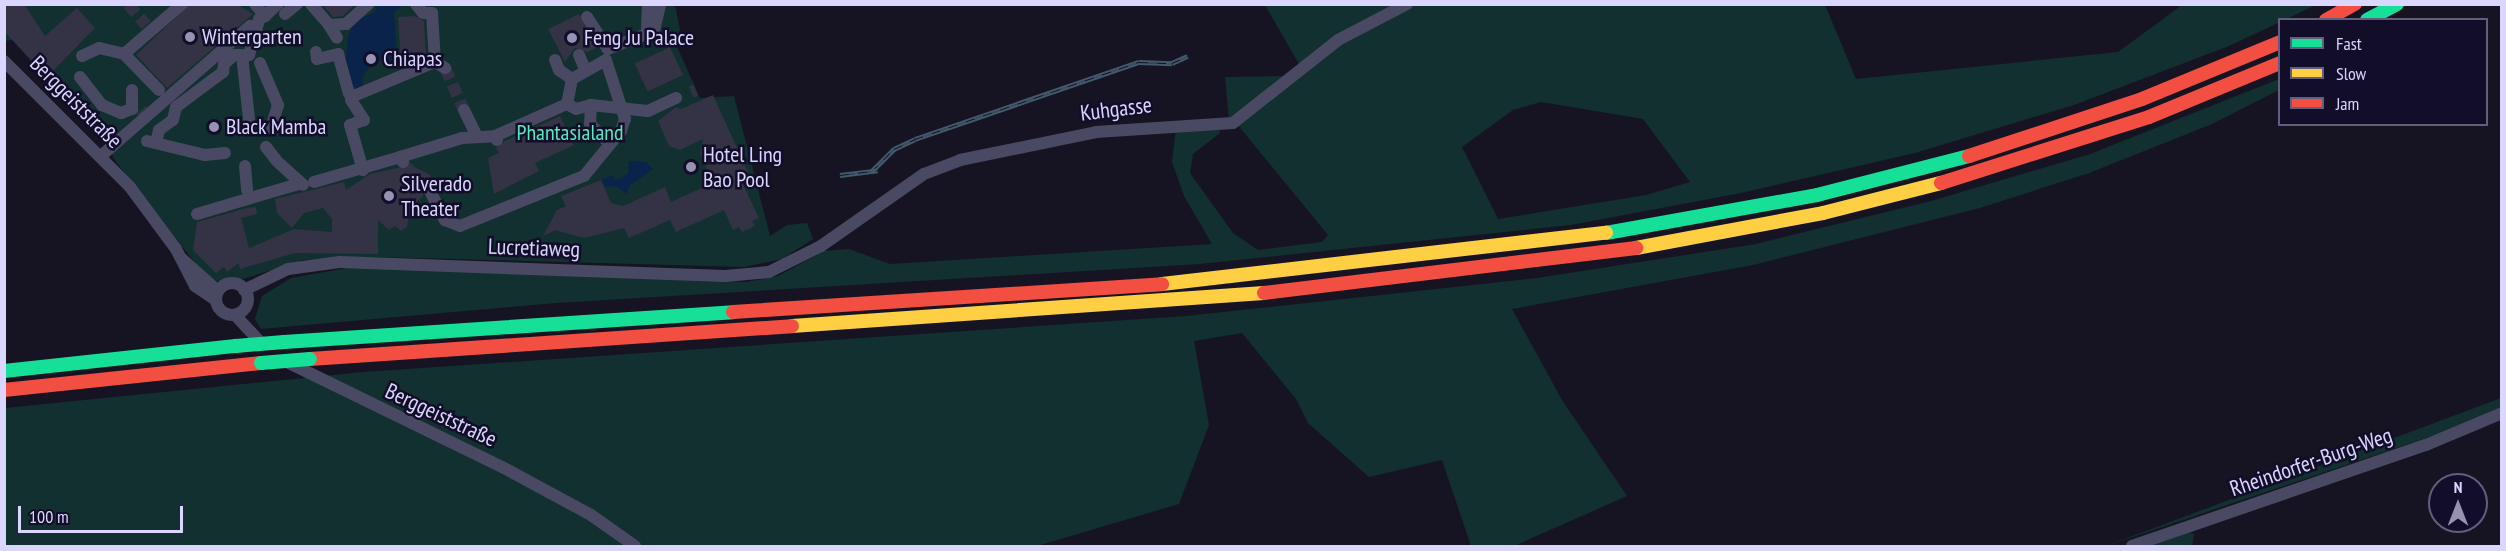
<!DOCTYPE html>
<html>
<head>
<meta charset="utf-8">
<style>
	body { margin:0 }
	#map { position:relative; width:2506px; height:551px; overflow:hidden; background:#161423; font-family:"PT Sans Narrow",sans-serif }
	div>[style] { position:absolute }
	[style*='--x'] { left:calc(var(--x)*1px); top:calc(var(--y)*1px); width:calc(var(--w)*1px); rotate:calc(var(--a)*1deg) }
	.green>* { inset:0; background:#11302f }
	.water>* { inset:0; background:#09234a }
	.building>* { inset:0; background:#343245; transform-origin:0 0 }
	.street-tunnel>* { height:12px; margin-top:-6px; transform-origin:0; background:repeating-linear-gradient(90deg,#333144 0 12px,transparent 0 18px) }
	.street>* { height:12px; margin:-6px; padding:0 6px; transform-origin:6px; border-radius:6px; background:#494964 }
	.street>.ring { margin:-6px; padding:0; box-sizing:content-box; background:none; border:12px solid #494964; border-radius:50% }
	.fast>* { height:14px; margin:-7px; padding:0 7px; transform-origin:7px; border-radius:7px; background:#16e098 }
	.slow>* { height:14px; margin:-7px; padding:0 7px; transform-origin:7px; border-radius:7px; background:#ffcf43 }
	.jam>* { height:14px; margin:-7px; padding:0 7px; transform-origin:7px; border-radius:7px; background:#f24e42 }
	.rail>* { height:5px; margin-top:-2.5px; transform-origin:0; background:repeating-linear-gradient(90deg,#120e29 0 9px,#425a6c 0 18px); box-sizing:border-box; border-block:2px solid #425a6c }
	.fast-bridge>* { height:14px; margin:-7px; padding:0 7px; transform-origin:7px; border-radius:7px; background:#16e098 }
	.dots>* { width:16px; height:16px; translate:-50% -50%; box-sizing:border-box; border:3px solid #120e29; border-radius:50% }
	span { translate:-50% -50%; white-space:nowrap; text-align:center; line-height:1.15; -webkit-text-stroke:5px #120e29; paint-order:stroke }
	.poi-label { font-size:22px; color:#dad6ff }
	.left { translate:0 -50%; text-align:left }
	.street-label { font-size:22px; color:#dad6ff }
	.park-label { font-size:22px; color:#58e9c0 }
	.frame { position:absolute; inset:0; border:6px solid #dad6ff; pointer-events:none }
	.legend { position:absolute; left:2278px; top:18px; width:210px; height:108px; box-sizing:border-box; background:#120e29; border:2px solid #625e7f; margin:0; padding:8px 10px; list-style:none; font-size:18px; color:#dad6ff }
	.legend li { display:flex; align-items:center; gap:12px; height:30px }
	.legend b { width:30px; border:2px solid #625e7f }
	.north { position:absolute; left:2428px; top:473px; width:60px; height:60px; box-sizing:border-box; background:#120e29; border:2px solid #625e7f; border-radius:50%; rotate:0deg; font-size:16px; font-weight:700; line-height:24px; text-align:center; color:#dad6ff }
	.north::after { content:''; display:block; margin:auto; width:21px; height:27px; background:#9592b2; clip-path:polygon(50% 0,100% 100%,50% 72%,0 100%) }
	.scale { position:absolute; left:18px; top:506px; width:165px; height:27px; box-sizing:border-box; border:3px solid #dad6ff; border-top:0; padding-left:8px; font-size:18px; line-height:21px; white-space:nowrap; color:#dad6ff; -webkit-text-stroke:4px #120e29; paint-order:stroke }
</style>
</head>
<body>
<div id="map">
	<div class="green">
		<i style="clip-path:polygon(5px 5px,675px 5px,680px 30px,675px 42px,700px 98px,734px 96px,770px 236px,787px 225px,807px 223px,813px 239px,782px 259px,744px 267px,377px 257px,303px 260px,243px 279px,217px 281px,205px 276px,114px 159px,108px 145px,12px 40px,5px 41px)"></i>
		<i style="clip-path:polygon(1265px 5px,1402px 5px,1299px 64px)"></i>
		<i style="clip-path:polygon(evenodd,1415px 5px,1825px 5px,1856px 79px,2118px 52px,2182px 5px,2316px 5px,2229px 46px,2074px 105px,1915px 153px,1741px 193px,1571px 225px,1200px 264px,556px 303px,261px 329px,255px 319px,262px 296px,291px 278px,358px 266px,746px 282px,778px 276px,824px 251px,849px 249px,890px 264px,1212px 244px,1184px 196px,1172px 162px,1176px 128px,1219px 129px,1220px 133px,1193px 154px,1190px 173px,1233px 233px,1258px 250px,1322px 242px,1328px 235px,1237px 124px,1339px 44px,1415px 5px,1541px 102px,1643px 119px,1690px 182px,1646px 195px,1498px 219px,1462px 147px,1513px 110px,1541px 102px)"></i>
		<i style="clip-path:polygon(1281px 76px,1284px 76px,1229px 120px,1225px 77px)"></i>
		<i style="clip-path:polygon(2279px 79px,2279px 90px,2212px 124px,2089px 173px,1980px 208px,1753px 265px,1512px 309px,1562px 400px,1627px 496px,1514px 546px,1471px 546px,1442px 460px,1369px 477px,1308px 423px,1296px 399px,1242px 333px,1194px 341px,1209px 425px,1179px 504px,1037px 546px,5px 546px,5px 408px,363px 372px,1186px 316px,1537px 278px,1756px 244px,1931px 201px,2090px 154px)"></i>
		<i style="clip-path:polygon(2501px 398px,2501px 407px,2441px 433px,2106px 546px)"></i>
		<i style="clip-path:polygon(2189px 532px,2194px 534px,2192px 546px,2151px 546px)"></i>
	</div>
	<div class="water">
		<i style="clip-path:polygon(378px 5px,403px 5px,394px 13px,397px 58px,388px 63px,386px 58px,373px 63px,363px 76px,363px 87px,354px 90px,346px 60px,348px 37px,355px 20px,374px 13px)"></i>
		<i style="clip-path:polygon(629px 161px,646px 162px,653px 169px,629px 186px,627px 194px,616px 186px,606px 187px,601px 180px,613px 175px,616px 180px,628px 174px)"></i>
	</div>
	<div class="building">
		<i style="clip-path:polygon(4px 4px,24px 4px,45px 36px,77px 8px,95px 28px,47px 77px,4px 31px)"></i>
		<i style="clip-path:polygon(190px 4px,236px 4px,253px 14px,167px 88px,136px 55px)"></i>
		<i style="clip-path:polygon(322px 4px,355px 4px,343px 16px,333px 17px)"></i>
		<i style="clip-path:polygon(579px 14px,596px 48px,587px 52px,575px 48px,565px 62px,548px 29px)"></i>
		<i style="clip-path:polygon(415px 16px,424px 21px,426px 57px,401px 67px,398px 17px)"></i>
		<i style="left:670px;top:47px;width:31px;height:39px;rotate:65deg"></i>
		<i style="clip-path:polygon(713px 95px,748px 172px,739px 176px,759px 218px,752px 221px,755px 226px,742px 232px,739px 227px,733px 230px,724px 210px,676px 232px,670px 220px,629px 238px,624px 228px,584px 238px,555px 230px,543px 236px,557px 210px,566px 206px,561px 196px,601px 180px,611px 203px,623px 206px,665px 187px,671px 202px,726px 177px,708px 171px,700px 154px,703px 139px,680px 150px,669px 146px,658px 121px,676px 107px,681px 109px)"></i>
		<i style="clip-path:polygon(560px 116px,574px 145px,535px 163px,539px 171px,494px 194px,488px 158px,499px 153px,496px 148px,505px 141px)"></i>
		<i style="clip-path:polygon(410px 165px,429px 174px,437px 185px,423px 186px,423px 196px,410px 208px,407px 227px,401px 231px,395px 226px,389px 230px,378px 220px,378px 254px,295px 253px,240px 269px,239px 263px,227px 272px,224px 267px,216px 273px,193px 250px,197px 222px,247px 208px,256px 207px,257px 214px,241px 218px,249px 248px,294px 229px,332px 232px,332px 219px,323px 208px,304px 213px,292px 228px,277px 213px,275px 199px,344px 182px,346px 190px,370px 174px)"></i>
	</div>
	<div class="street-tunnel">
		<i style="--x:128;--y:4;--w:28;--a:49"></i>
		<i style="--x:445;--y:68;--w:46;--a:65.7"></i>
		<i style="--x:691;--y:92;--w:5;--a:-22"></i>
		<i style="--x:141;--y:110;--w:16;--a:47"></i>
		<i style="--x:403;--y:164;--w:38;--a:45"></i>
	</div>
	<div class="street">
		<i style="--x:255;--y:4;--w:16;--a:50"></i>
		<i style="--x:265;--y:16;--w:18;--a:-43"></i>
		<i style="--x:311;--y:4;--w:28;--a:49"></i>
		<i style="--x:329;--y:25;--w:17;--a:-3"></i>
		<i style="--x:346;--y:24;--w:30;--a:-42"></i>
		<i style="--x:416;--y:4;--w:11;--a:52"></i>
		<i style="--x:423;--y:13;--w:9;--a:0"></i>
		<i style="--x:432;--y:13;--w:49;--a:86.5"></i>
		<i style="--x:285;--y:14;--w:16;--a:-40"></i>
		<i style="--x:587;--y:17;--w:38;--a:57"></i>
		<i style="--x:608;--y:49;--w:49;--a:-21.4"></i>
		<i style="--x:654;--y:31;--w:28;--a:-77"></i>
		<i style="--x:329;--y:25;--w:15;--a:58"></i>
		<i style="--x:647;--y:30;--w:26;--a:-88"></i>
		<i style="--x:316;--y:52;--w:7;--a:82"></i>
		<i style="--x:317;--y:59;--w:22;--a:-13"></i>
		<i style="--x:338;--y:54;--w:41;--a:74.6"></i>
		<i style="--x:579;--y:55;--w:15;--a:67"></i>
		<i style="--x:82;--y:56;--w:19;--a:-25"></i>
		<i style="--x:99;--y:48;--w:26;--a:13"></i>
		<i style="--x:555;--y:60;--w:11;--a:68"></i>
		<i style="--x:559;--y:70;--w:16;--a:35"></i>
		<i style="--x:4;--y:61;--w:178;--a:45"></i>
		<i style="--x:130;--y:187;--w:77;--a:53.4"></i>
		<i style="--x:176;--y:249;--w:42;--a:62.8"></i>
		<i style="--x:195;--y:286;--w:25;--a:34"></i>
		<i style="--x:435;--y:62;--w:12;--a:31"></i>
		<i style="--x:260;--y:63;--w:46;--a:66.8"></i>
		<i style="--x:278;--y:105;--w:24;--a:107"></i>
		<i style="--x:80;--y:77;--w:36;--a:52"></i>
		<i style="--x:102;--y:105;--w:21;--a:23"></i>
		<i style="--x:121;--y:113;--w:12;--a:-20"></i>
		<i style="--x:132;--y:109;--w:19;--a:-90"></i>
		<i style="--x:159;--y:90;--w:50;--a:-134.2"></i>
		<i style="--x:124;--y:54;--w:77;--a:-40.8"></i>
		<i style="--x:356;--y:95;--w:86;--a:-22.7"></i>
		<i style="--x:351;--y:100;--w:24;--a:57"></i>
		<i style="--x:364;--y:120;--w:15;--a:160"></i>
		<i style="--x:350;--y:125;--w:47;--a:73.9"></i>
		<i style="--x:464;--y:110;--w:30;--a:64"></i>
		<i style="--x:249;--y:119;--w:64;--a:-96.2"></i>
		<i style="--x:242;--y:55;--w:7;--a:0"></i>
		<i style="--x:249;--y:55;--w:37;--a:-74"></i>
		<i style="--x:259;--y:19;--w:7;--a:-27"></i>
		<i style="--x:497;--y:140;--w:4;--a:-117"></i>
		<i style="--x:495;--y:136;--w:79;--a:-24"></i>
		<i style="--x:567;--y:104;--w:10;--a:29"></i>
		<i style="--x:576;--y:109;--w:16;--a:-15"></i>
		<i style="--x:147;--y:141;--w:60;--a:13.6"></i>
		<i style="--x:205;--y:155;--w:20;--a:-6"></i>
		<i style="--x:608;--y:142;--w:25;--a:-135"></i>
		<i style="--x:590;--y:124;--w:19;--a:-87"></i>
		<i style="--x:591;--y:105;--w:57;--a:6"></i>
		<i style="--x:648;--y:111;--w:31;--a:-25"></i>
		<i style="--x:156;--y:143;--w:13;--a:-77"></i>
		<i style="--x:159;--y:130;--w:17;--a:-36"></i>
		<i style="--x:173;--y:120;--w:13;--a:-77"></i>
		<i style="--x:176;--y:107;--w:59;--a:-36.7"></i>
		<i style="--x:223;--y:72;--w:8;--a:-83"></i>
		<i style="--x:224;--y:64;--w:13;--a:-42"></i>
		<i style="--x:234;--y:55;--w:8;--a:0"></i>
		<i style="--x:266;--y:147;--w:18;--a:52"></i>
		<i style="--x:101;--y:156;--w:198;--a:-41.1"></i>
		<i style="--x:400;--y:157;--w:65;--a:-17"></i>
		<i style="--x:462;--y:138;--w:33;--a:-3"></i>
		<i style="--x:280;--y:164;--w:31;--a:42"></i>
		<i style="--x:245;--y:166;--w:24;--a:85"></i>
		<i style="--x:314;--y:182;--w:90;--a:-16.2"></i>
		<i style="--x:400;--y:157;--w:6;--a:59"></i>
		<i style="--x:430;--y:191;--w:33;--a:63"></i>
		<i style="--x:445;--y:220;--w:16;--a:22"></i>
		<i style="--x:460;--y:226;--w:134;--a:-22"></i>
		<i style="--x:584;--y:176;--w:58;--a:-50.6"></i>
		<i style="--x:621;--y:131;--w:13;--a:-72"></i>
		<i style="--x:625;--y:119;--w:62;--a:-107.9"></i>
		<i style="--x:606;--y:60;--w:39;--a:151"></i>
		<i style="--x:572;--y:79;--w:25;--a:101"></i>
		<i style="--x:197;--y:214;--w:105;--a:-16.5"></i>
		<i style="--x:182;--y:259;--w:48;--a:41.6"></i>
		<i class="ring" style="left:216px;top:283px;width:20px;height:20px"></i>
		<i style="--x:244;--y:290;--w:49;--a:-25.5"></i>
		<i style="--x:288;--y:269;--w:52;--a:-7.7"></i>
		<i style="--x:340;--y:262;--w:385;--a:2.1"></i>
		<i style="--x:725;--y:276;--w:44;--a:-5.2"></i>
		<i style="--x:769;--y:272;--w:58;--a:-26.6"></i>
		<i style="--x:821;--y:246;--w:126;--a:-35"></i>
		<i style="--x:924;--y:174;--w:39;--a:-21"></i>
		<i style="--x:960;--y:160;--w:139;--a:-11.6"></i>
		<i style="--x:1096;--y:132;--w:137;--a:-3.8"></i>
		<i style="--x:1233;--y:123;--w:134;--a:-38.3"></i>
		<i style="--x:1338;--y:40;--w:78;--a:-27.6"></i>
		<i style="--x:235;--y:315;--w:37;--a:47"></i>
		<i style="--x:289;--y:363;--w:239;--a:26"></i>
		<i style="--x:504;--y:468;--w:99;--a:28.4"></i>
		<i style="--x:591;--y:515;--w:54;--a:35.2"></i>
		<i style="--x:2132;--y:546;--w:311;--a:-19"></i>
		<i style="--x:2426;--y:445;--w:82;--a:-22.8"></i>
	</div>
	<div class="fast">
		<i style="--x:2367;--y:20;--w:34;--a:-28"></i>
		<i style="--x:1606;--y:233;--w:214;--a:-10.2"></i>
		<i style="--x:1817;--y:195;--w:157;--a:-14.4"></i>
		<i style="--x:284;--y:342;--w:450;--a:-3.8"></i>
		<i style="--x:4;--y:371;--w:233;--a:-6.2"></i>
	</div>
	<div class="slow">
		<i style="--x:1636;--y:248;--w:190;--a:-10.6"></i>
		<i style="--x:1823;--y:213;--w:122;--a:-14.3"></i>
		<i style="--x:1162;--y:284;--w:447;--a:-6.6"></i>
		<i style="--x:792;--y:326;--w:473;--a:-4"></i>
	</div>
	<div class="jam">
		<i style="--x:2326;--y:20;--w:33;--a:-29"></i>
		<i style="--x:1969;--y:156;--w:182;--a:-18.2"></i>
		<i style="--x:2142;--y:99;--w:149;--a:-22.4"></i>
		<i style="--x:1941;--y:183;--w:218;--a:-17.6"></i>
		<i style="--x:2149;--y:117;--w:142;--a:-22.4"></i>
		<i style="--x:1264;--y:293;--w:375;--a:-6.9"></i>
		<i style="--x:733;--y:312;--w:430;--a:-3.7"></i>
		<i style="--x:310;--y:359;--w:483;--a:-3.9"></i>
		<i style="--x:4;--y:390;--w:258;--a:-6"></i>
	</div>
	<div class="rail">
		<i style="--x:871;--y:172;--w:33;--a:-45"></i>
		<i style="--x:894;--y:149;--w:23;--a:-25"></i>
		<i style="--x:915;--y:139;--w:237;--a:-19"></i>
		<i style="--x:1139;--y:62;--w:33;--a:2"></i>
		<i style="--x:1172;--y:63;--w:17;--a:-24"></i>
		<i style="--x:840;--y:175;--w:38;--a:-7"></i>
	</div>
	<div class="fast-bridge">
		<i style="--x:236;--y:346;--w:48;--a:-4.8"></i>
		<i style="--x:261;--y:363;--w:49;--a:-4.7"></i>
	</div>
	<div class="dots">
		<i style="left:190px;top:37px;background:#9592b2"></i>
		<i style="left:572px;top:38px;background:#9592b2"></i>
		<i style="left:371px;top:59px;background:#9592b2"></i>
		<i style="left:214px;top:127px;background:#9592b2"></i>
		<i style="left:691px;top:167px;background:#9592b2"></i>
		<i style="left:389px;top:196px;background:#9592b2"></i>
	</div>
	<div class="poi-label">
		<span class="left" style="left:202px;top:37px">Wintergarten</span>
		<span class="left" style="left:584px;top:38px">Feng Ju Palace</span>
		<span class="left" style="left:383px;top:59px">Chiapas</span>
		<span class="left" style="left:226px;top:127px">Black Mamba</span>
		<span class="left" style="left:703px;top:167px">Hotel Ling<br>Bao Pool</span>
		<span class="left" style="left:401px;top:196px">Silverado<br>Theater</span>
	</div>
	<div class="street-label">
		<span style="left:76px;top:102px;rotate:45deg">Berggeiststraße</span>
		<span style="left:1116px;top:109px;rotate:-7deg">Kuhgasse</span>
		<span style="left:534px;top:248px;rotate:2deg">Lucretiaweg</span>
		<span style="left:441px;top:415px;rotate:25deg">Berggeiststraße</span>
		<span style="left:2311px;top:462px;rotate:-19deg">Rheindorfer-Burg-Weg</span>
	</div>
	<div class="park-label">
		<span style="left:570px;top:133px">Phantasialand</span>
	</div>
	<div class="frame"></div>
	<ul class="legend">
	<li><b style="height:8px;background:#16e098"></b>Fast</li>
	<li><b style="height:8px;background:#ffcf43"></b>Slow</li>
	<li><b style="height:8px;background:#f24e42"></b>Jam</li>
	</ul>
	<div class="north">N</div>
	<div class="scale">100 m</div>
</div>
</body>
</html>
